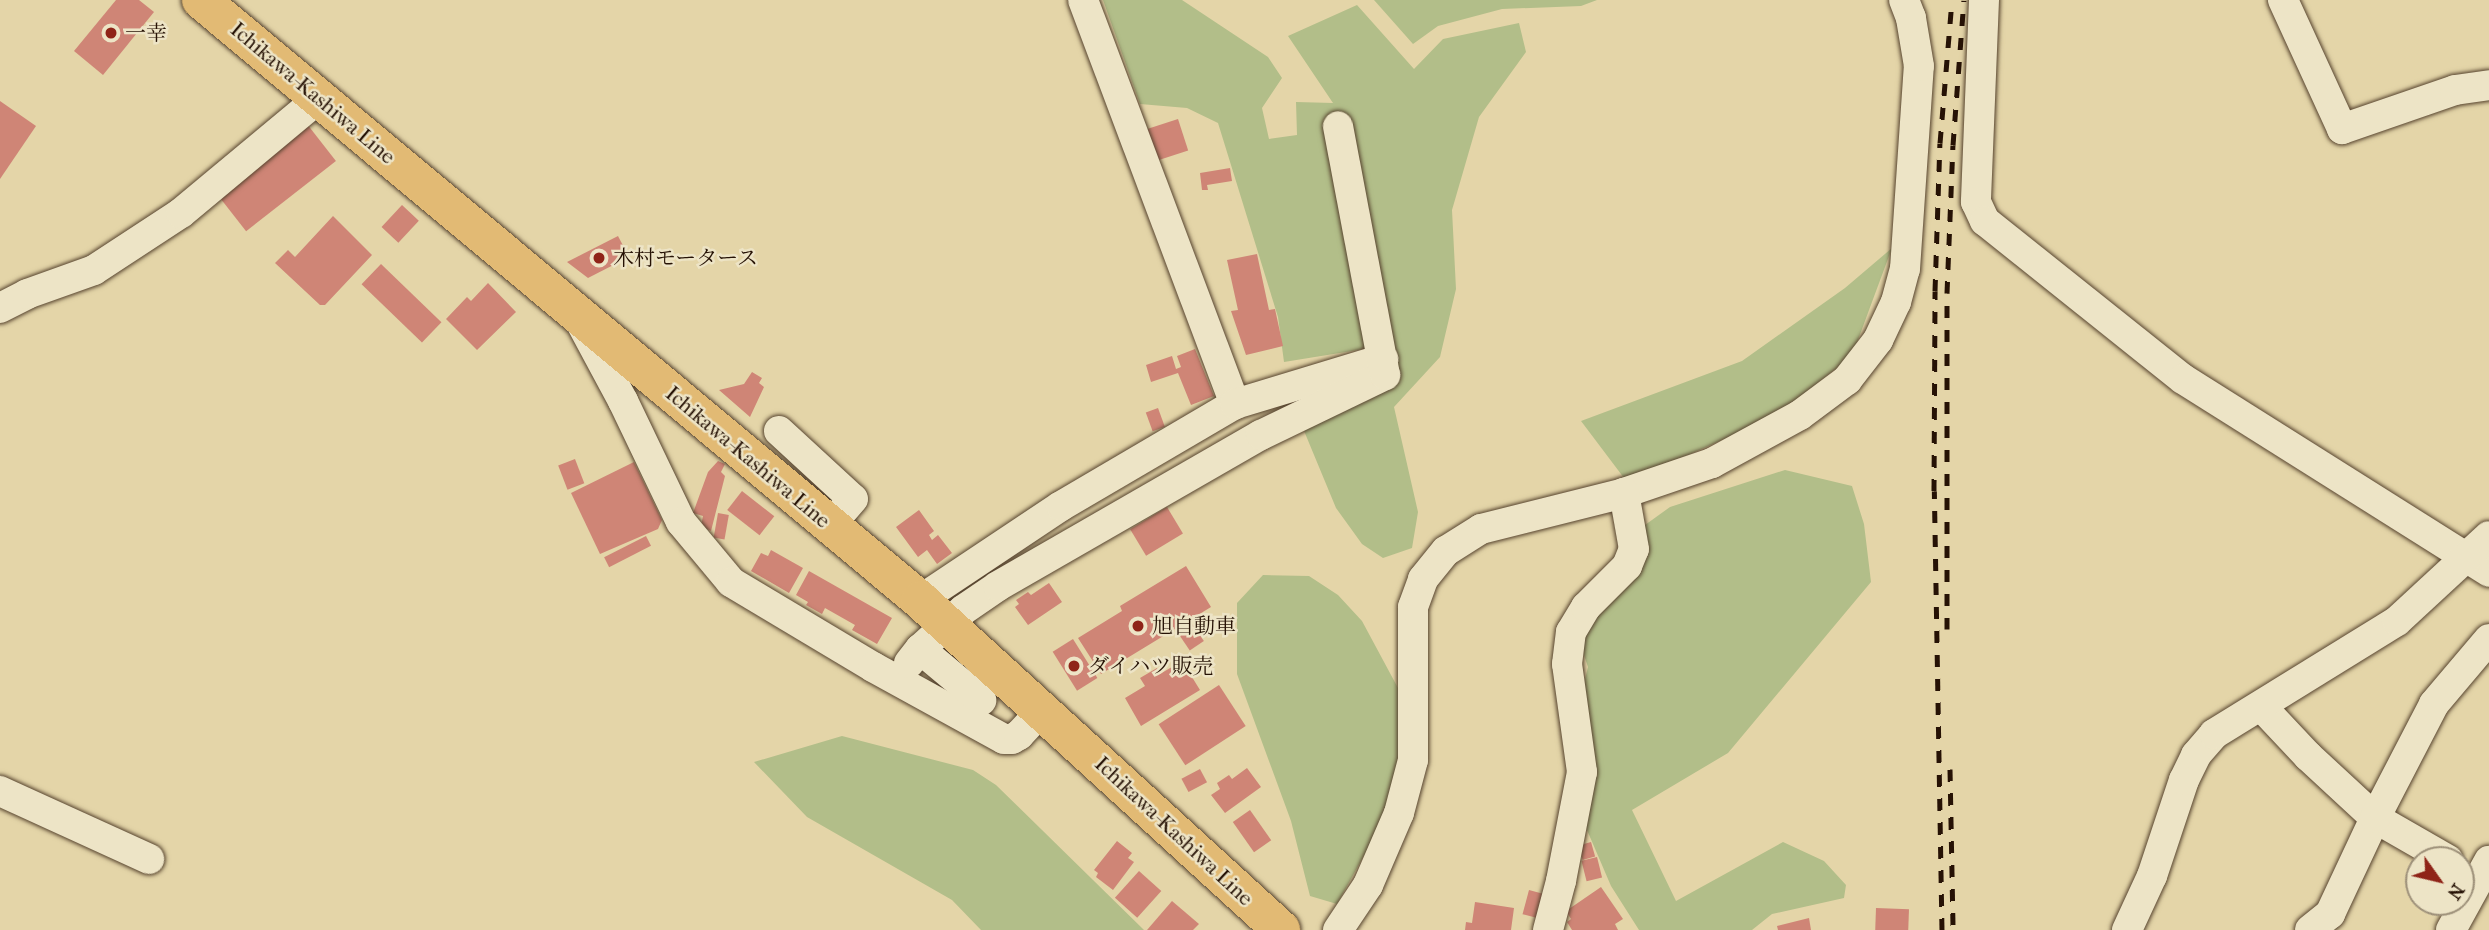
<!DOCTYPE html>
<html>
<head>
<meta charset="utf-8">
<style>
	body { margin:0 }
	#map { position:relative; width:2489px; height:930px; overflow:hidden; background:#e4d5a8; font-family:"IM FELL French Canon","Noto Serif JP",serif }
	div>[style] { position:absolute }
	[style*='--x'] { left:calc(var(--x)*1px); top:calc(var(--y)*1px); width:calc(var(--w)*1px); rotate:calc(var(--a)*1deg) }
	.green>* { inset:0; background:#b2be89 }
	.building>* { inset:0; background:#cf8576; transform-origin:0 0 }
	.roads { filter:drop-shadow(0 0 2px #56432e) drop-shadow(0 0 2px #56432e) }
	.minor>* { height:30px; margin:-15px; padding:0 15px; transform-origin:15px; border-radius:15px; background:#ede4c6 }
	.major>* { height:38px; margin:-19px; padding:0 19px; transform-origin:19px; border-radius:19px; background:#e2ba74 }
	.rail>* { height:5px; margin-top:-2.5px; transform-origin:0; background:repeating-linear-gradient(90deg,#261205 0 12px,transparent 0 24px) }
	.dots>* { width:19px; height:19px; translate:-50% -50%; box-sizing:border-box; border:4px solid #ede4c6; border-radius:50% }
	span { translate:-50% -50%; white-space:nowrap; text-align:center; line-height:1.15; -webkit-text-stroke:5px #ede4c6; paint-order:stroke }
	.poi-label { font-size:21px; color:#261205 }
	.left { translate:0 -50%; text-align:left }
	.street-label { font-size:21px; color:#261205 }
	.north { position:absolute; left:2405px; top:846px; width:70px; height:70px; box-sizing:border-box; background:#ede4c6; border:2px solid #9d9079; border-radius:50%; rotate:124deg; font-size:19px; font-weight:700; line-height:28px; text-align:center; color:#261205 }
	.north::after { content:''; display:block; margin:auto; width:24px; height:32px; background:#8f2418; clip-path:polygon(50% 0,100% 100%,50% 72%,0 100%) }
</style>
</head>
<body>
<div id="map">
	<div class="green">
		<i style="clip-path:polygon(1103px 0,1182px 0,1268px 57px,1282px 78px,1262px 108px,1269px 139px,1297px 135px,1296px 102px,1333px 103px,1288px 36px,1357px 5px,1414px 69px,1443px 39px,1519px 23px,1526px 52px,1479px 117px,1452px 210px,1456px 289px,1440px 357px,1394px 407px,1418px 512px,1412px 548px,1383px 558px,1362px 544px,1336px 508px,1302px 426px,1389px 345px,1284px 362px,1278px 317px,1218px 123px,1187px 108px,1140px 104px)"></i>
		<i style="clip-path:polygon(1374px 0,1597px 0,1581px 6px,1502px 9px,1438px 26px,1413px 44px)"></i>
		<i style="clip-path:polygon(1892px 248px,1852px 356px,1774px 417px,1688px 455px,1624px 478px,1581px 421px,1742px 361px,1845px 288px)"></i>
		<i style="clip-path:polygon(1785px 470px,1852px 486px,1864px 524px,1871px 582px,1728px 753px,1632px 810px,1676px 901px,1783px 842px,1824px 861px,1846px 885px,1844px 898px,1772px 914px,1752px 930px,1639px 930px,1611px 886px,1584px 823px,1584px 683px,1588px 667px,1578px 637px,1639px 566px,1645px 525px,1670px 507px)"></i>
		<i style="clip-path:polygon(1263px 575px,1309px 576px,1338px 595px,1362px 621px,1398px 688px,1401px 759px,1391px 807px,1337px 904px,1310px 896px,1291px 821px,1237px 674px,1237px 603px)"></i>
		<i style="clip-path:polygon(842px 736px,973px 770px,996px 785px,1144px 930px,981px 930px,952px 900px,807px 817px,754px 762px)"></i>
	</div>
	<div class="building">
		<i style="clip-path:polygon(116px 0,139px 0,154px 12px,103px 75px,74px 51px)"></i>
		<i style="clip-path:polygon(0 101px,36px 126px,0 179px)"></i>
		<i style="left:1178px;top:119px;width:33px;height:34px;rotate:72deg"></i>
		<i style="left:307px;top:124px;width:47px;height:114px;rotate:52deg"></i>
		<i style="clip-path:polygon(1230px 168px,1232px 181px,1207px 185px,1208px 190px,1202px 190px,1200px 173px)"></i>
		<i style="left:402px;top:205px;width:23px;height:30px;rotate:43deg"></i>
		<i style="clip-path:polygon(333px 216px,372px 255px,325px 305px,320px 305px,275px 263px,288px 250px,295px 257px)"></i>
		<i style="clip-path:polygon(618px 236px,629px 257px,588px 278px,567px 262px)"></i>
		<i style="clip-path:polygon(1257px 254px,1269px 310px,1275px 309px,1283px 346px,1246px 355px,1231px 311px,1238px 310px,1227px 260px)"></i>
		<i style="left:381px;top:264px;width:84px;height:28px;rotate:44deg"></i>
		<i style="clip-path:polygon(488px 283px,516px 312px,477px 350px,446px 319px,467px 297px,471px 301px)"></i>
		<i style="clip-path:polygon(1195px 349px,1214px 396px,1191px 405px,1178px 373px,1151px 382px,1146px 365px,1172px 356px,1176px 369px,1181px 367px,1177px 356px)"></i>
		<i style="clip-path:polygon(752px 372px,762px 378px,759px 383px,764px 387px,750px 417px,719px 390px,744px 384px)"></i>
		<i style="left:1158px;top:408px;width:20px;height:13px;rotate:70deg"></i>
		<i style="left:575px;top:459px;width:26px;height:18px;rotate:69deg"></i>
		<i style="clip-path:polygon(718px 461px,725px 464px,721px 472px,725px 476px,711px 531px,701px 526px,703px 516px,693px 513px,708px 472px)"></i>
		<i style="clip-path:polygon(634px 462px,662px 520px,658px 529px,600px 554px,571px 493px)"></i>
		<i style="left:742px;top:491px;width:41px;height:24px;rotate:38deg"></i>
		<i style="left:1167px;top:507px;width:31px;height:43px;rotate:59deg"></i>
		<i style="clip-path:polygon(919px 510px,934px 531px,929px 535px,932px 540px,938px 535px,952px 553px,937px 564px,927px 550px,918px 557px,896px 527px)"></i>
		<i style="left:718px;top:513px;width:11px;height:25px;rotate:10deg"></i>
		<i style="left:646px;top:536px;width:11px;height:47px;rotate:63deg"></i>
		<i style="clip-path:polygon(771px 550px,803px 568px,789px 593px,751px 571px,761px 553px,768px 556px)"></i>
		<i style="clip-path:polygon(1186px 566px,1211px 607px,1101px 674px,1078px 638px,1122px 611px,1120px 606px)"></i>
		<i style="clip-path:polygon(809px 571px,892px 618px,877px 644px,852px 630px,855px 625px,825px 608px,822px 614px,806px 605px,808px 602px,796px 595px)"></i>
		<i style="clip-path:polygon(1049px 583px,1062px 602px,1028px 625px,1015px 607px,1019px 604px,1016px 600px,1028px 592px,1031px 595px)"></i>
		<i style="left:1191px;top:622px;width:23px;height:17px;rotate:56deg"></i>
		<i style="left:1073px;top:639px;width:46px;height:24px;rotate:58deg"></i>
		<i style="clip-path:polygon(1182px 661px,1200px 690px,1141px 726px,1125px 698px,1145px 686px,1140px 678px,1157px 668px,1160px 674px)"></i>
		<i style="left:1219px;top:685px;width:49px;height:72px;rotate:57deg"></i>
		<i style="clip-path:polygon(1247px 768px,1261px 787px,1225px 813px,1211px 795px,1220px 789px,1217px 783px,1229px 775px,1232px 779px)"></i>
		<i style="left:1200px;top:769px;width:15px;height:21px;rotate:62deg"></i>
		<i style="left:1250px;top:810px;width:37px;height:21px;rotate:55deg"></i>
		<i style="clip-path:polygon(1117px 841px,1132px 853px,1128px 858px,1134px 862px,1113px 890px,1096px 877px,1098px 873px,1094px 870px)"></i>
		<i style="left:1591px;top:842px;width:15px;height:13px;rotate:74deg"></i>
		<i style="left:1597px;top:857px;width:21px;height:16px;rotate:76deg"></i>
		<i style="left:1139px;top:871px;width:30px;height:36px;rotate:42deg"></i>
		<i style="clip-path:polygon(1601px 887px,1623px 919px,1615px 924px,1618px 930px,1572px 930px,1567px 922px,1571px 919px,1566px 911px)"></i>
		<i style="left:1529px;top:890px;width:20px;height:25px;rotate:15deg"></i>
		<i style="clip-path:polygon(1172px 901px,1199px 924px,1193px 930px,1147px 930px)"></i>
		<i style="clip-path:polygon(1475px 902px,1514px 908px,1511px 930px,1465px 930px,1466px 922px,1472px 923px)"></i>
		<i style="left:1876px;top:908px;width:33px;height:22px;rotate:2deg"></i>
		<i style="clip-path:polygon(1809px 918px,1811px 930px,1778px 930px,1777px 926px)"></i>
	</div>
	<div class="roads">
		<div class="minor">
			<i style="--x:1083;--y:0;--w:432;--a:69.4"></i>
			<i style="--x:1984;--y:0;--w:202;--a:92.3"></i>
			<i style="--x:1976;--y:202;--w:21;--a:65"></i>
			<i style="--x:1985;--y:221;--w:253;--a:38.6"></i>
			<i style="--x:2183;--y:379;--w:362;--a:32.2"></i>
			<i style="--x:2283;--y:0;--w:142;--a:65.4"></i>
			<i style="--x:2342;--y:129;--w:120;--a:-19"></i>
			<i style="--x:2455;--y:90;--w:34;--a:-8"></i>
			<i style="--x:0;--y:308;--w:30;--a:-27"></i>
			<i style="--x:27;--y:294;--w:71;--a:-19.7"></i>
			<i style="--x:94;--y:270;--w:104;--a:-33.2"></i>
			<i style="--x:181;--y:213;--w:180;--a:-39.8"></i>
			<i style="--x:581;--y:323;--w:89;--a:61.7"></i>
			<i style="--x:623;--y:401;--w:134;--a:64.4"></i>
			<i style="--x:681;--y:522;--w:78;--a:50.2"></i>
			<i style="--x:731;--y:582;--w:165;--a:30.9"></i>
			<i style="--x:873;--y:667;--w:149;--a:28.8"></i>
			<i style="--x:1004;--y:739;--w:8;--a:0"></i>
			<i style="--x:1012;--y:739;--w:8;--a:-30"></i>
			<i style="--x:1019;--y:735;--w:34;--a:-47"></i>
			<i style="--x:779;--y:431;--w:100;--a:42.6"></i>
			<i style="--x:853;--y:499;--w:35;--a:131"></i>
			<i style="--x:920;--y:600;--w:169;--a:-33.7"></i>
			<i style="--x:1061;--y:506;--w:202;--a:-30.4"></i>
			<i style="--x:1235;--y:404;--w:155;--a:-16.9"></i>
			<i style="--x:920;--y:649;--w:58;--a:-42.2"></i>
			<i style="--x:963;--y:610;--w:42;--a:-34.4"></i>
			<i style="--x:998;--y:586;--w:303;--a:-29.9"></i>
			<i style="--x:1261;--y:435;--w:138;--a:-25.8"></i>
			<i style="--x:1385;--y:375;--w:253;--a:-100.7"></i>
			<i style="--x:909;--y:663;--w:18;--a:-52"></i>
			<i style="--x:920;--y:649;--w:80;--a:39.9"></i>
			<i style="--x:2261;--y:706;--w:69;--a:46.8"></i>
			<i style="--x:2308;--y:756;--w:91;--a:42.8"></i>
			<i style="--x:2375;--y:818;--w:84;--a:29.9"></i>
			<i style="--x:0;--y:791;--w:164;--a:24.5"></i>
			<i style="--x:1338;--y:930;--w:54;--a:-56.3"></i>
			<i style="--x:1368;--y:885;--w:78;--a:-66.7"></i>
			<i style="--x:1399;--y:813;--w:55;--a:-75.2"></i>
			<i style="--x:1413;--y:760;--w:153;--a:-90"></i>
			<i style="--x:1413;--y:607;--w:30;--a:-70"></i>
			<i style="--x:1423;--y:579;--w:36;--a:-51"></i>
			<i style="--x:1446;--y:551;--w:41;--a:-32.2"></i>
			<i style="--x:1481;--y:529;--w:147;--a:-14.1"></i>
			<i style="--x:1624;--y:493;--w:93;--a:-18.8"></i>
			<i style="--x:1712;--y:463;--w:100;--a:-28.6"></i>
			<i style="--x:1800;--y:415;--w:59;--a:-36.7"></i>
			<i style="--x:1847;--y:380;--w:51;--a:-52.2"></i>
			<i style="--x:1878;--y:340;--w:42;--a:-64.7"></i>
			<i style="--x:1896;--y:302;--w:34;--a:-75"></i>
			<i style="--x:1905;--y:269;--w:203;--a:-86.1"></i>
			<i style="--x:1919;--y:66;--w:49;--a:-99.5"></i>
			<i style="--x:1911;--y:18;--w:19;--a:-111"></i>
			<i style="--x:1548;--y:930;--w:51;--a:-75.1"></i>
			<i style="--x:1561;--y:881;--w:111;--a:-79.1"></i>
			<i style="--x:1582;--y:772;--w:109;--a:-97.9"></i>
			<i style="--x:1567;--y:664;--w:32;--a:-83"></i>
			<i style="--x:1571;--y:632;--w:29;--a:-59"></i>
			<i style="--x:1586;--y:607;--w:58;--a:-45"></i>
			<i style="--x:1627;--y:566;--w:18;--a:-68"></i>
			<i style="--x:1634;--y:549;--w:57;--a:-100.1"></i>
			<i style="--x:2127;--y:930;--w:60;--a:-65.2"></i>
			<i style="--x:2152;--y:876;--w:101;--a:-71.6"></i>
			<i style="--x:2184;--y:780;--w:28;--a:-64"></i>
			<i style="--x:2196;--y:755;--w:28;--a:-49"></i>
			<i style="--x:2214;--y:734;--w:215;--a:-31.7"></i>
			<i style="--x:2397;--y:621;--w:125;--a:-42.7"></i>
			<i style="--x:2310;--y:930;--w:26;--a:-39"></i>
			<i style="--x:2330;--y:914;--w:106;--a:-64.9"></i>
			<i style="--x:2375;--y:818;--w:128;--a:-62.6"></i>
			<i style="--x:2434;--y:704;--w:85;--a:-49.8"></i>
			<i style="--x:2451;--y:930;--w:79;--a:-61.2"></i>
		</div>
		<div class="major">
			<i style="--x:201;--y:0;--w:936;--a:39.84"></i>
			<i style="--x:920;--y:600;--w:489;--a:42.4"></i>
		</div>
	</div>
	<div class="rail">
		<i style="--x:1947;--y:629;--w:336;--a:-90"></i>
		<i style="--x:1947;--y:293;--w:148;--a:-87.7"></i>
		<i style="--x:1953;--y:145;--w:145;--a:-85.7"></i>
		<i style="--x:1950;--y:769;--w:161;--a:88.9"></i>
		<i style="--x:1942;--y:930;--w:439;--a:-91"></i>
		<i style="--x:1934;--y:491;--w:200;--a:-89.7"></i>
		<i style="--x:1935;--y:291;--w:148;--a:-88.1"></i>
		<i style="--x:1940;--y:143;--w:144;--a:-85.2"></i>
	</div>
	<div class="dots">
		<i style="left:111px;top:33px;background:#8f2418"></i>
		<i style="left:599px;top:258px;background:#8f2418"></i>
		<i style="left:1138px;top:626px;background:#8f2418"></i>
		<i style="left:1074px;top:666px;background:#8f2418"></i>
	</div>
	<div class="poi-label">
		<span class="left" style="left:125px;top:33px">一幸</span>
		<span class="left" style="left:613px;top:258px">木村モータース</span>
		<span class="left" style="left:1152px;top:626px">旭自動車</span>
		<span class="left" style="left:1088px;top:666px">ダイハツ販売</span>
	</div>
	<div class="street-label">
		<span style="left:313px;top:93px;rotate:40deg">Ichikawa-Kashiwa Line</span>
		<span style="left:748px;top:457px;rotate:40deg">Ichikawa-Kashiwa Line</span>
		<span style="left:1174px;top:831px;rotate:43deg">Ichikawa-Kashiwa Line</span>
	</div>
	<div class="north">N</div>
</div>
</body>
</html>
